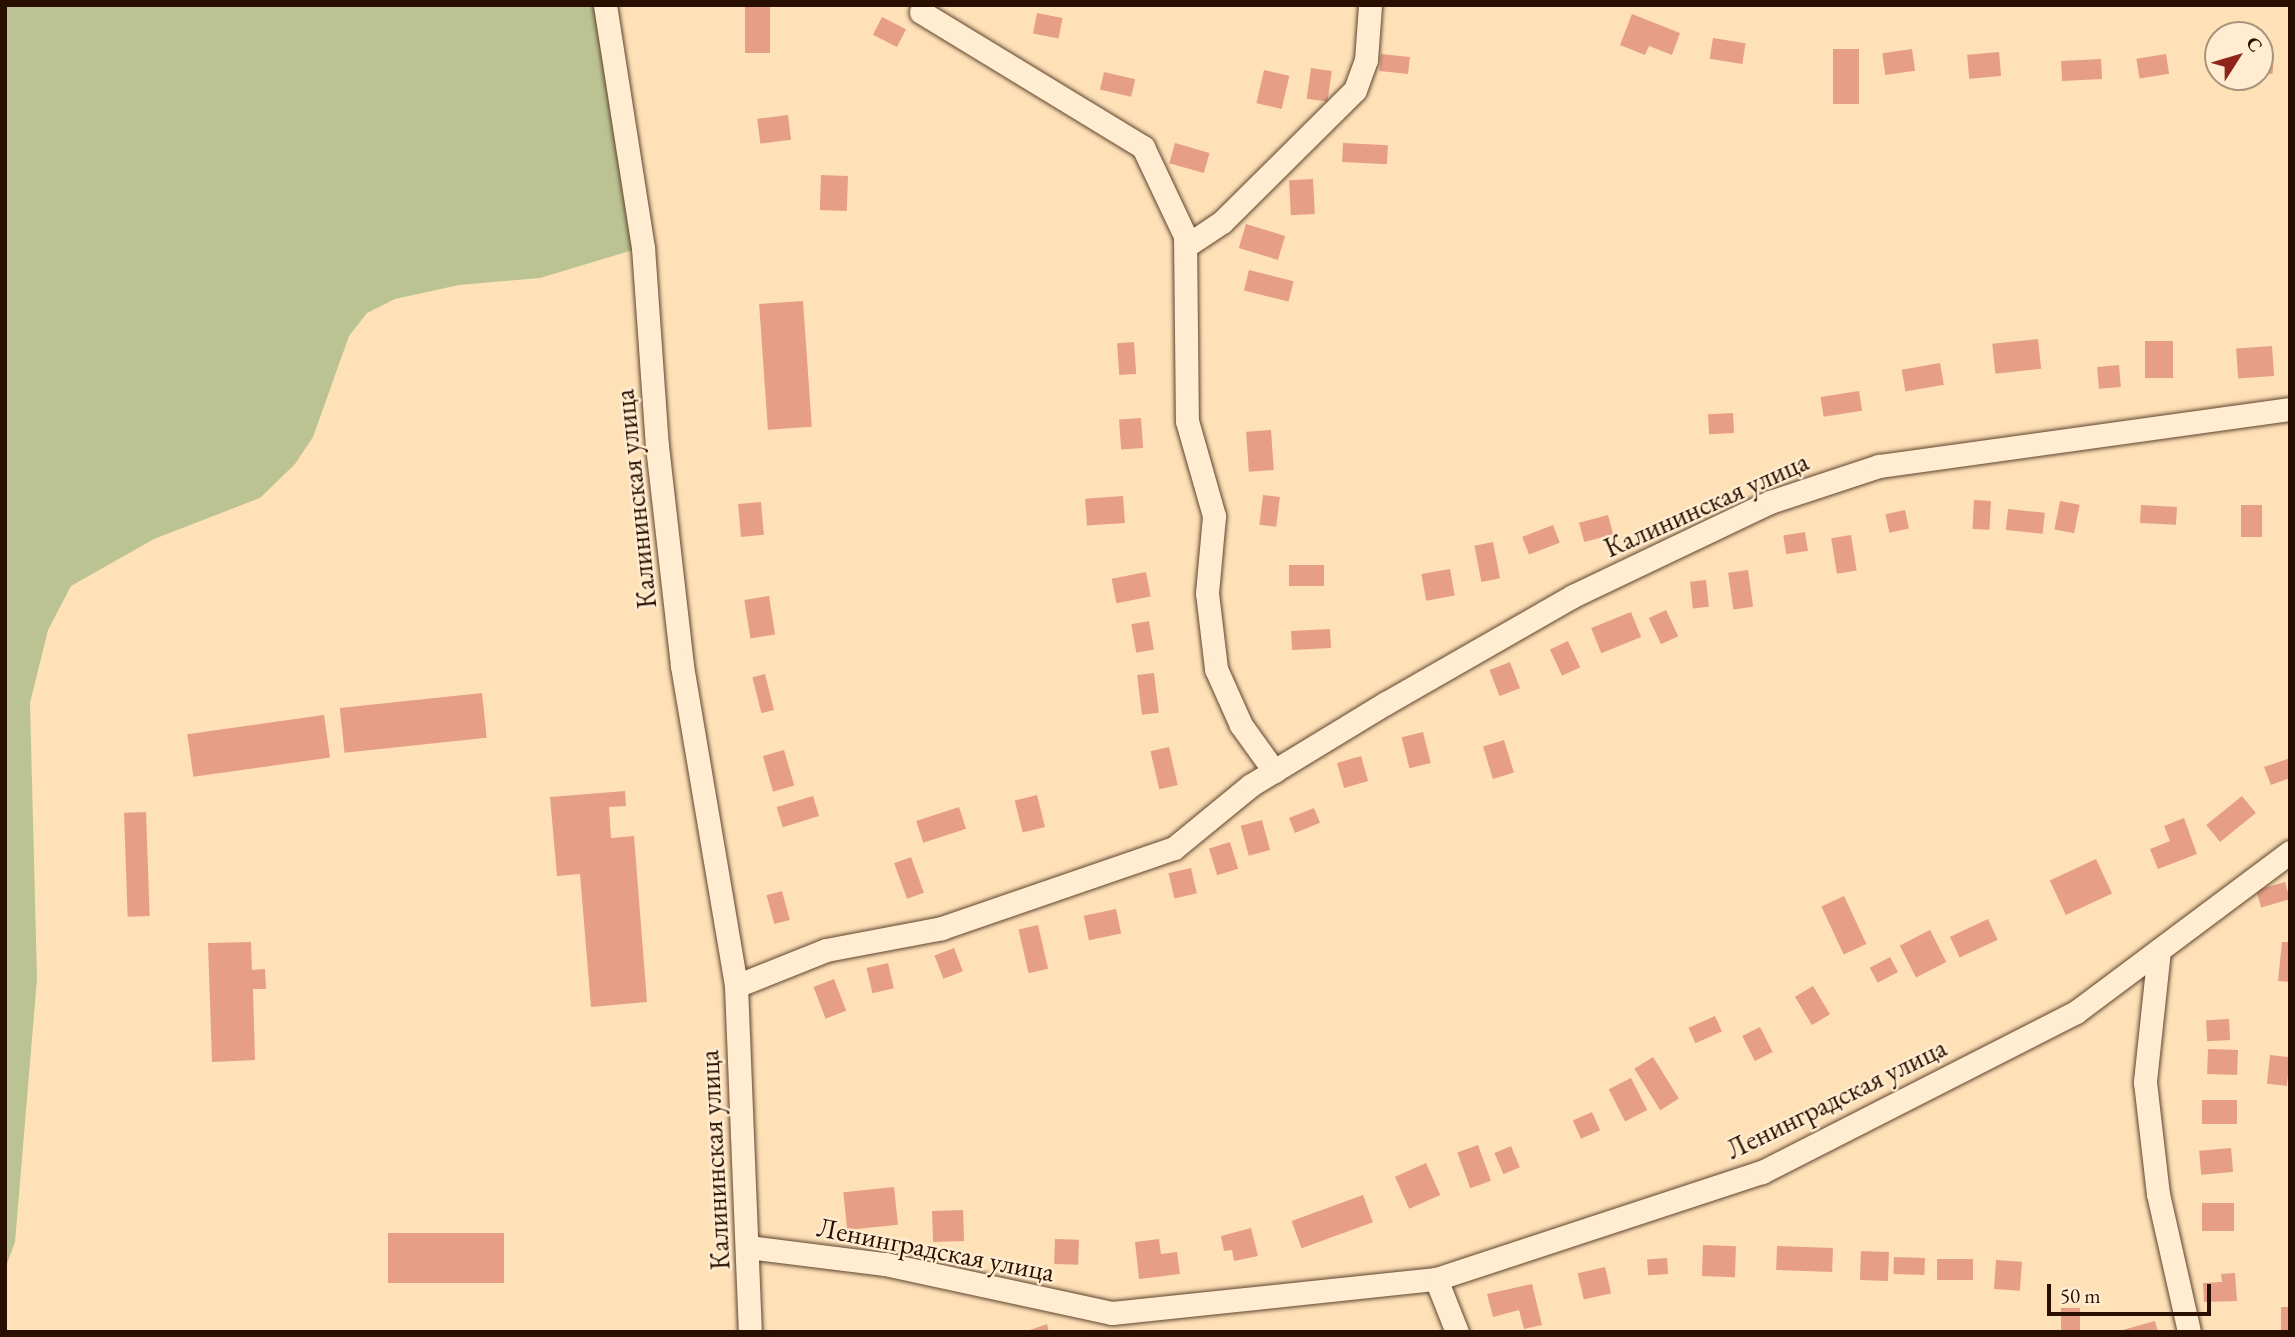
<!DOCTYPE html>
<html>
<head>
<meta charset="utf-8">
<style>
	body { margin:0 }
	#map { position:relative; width:2295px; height:1337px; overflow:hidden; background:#ffe1b8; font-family:"EB Garamond",serif }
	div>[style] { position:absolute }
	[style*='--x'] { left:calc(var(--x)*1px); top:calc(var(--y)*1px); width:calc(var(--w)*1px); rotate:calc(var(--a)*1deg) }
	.green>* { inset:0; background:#bcc392 }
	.building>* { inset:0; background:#e69f86; transform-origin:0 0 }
	.roads { filter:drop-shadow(0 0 2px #5e442e) drop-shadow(0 0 2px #5e442e) }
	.minor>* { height:23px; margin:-11.5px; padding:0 11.5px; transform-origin:11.5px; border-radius:11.5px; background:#ffecd1 }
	span { translate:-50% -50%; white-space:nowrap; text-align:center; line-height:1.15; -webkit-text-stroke:5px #ffecd1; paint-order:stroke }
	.street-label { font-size:28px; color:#280f00 }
	.frame { position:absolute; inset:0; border:7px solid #280f00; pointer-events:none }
	.north { position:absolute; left:2204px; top:21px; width:70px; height:70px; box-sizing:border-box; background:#ffecd1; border:2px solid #a9947d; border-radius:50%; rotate:53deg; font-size:19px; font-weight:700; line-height:28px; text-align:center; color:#280f00 }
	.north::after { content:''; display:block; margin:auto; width:24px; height:32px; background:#8f2418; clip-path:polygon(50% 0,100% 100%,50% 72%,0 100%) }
	.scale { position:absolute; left:2047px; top:1284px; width:164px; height:32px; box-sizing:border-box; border:4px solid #280f00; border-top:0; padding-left:9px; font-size:21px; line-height:24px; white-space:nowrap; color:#280f00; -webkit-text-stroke:5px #ffecd1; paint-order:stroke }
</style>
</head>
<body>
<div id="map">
	<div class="green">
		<i style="clip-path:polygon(5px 5px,605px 5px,643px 247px,540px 278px,459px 285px,395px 299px,367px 313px,349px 336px,313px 437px,295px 464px,260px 498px,154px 539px,71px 586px,48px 630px,30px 703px,37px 979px,15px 1242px,5px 1269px)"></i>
	</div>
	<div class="building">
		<i style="left:745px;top:5px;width:25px;height:48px"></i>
		<i style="left:1037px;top:13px;width:26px;height:21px;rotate:11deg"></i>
		<i style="clip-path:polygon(1632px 14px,1680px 33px,1672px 55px,1649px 46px,1645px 55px,1620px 45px)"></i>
		<i style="left:882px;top:17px;width:27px;height:20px;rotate:27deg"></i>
		<i style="left:1713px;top:38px;width:33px;height:21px;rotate:9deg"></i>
		<i style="left:1833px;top:49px;width:26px;height:55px"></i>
		<i style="left:1912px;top:49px;width:22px;height:30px;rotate:82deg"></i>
		<i style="left:1999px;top:52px;width:24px;height:32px;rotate:85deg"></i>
		<i style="left:1381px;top:54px;width:29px;height:17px;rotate:6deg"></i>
		<i style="left:2166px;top:54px;width:20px;height:30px;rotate:81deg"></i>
		<i style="left:2260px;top:54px;width:14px;height:19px;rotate:4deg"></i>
		<i style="left:2101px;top:59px;width:20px;height:40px;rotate:87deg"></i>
		<i style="left:1311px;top:68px;width:21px;height:31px;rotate:8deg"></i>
		<i style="left:1264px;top:70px;width:26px;height:34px;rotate:13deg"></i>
		<i style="left:1104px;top:72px;width:32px;height:18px;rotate:13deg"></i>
		<i style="left:788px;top:115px;width:25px;height:31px;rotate:83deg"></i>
		<i style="left:1175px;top:143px;width:36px;height:21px;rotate:16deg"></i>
		<i style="left:1343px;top:143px;width:45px;height:19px;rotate:3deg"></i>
		<i style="left:821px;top:175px;width:27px;height:35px;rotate:2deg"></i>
		<i style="left:1313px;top:179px;width:35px;height:24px;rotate:87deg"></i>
		<i style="left:1246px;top:224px;width:41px;height:25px;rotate:17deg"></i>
		<i style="left:1249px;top:270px;width:46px;height:21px;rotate:14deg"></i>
		<i style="left:803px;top:301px;width:126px;height:44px;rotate:86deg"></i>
		<i style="left:2038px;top:339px;width:30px;height:46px;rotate:84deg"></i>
		<i style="left:2145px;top:341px;width:28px;height:37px"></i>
		<i style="left:1134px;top:342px;width:32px;height:17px;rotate:86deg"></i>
		<i style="left:2272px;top:346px;width:30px;height:36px;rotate:86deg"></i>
		<i style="left:1940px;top:363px;width:22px;height:39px;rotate:80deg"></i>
		<i style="left:2119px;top:365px;width:22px;height:22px;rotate:85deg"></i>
		<i style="left:1859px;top:391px;width:20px;height:39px;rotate:81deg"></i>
		<i style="left:1733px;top:413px;width:20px;height:25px;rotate:87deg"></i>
		<i style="left:1141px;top:418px;width:30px;height:22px;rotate:86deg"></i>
		<i style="left:1271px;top:430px;width:40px;height:25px;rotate:86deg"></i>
		<i style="left:1263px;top:495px;width:17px;height:30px;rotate:7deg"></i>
		<i style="left:1123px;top:496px;width:27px;height:38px;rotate:86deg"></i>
		<i style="left:1974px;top:500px;width:17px;height:29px;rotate:3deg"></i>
		<i style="left:2060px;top:501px;width:20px;height:29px;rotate:11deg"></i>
		<i style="left:761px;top:502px;width:33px;height:23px;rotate:85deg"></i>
		<i style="left:2141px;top:505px;width:36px;height:18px;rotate:3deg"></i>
		<i style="left:2241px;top:505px;width:21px;height:32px"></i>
		<i style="left:2008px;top:509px;width:37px;height:21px;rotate:6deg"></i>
		<i style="left:1905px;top:510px;width:19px;height:20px;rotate:78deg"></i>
		<i style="left:1608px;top:515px;width:20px;height:30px;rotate:75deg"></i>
		<i style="left:1553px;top:525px;width:19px;height:33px;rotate:69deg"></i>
		<i style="left:1805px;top:532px;width:19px;height:22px;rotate:81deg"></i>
		<i style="left:1851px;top:535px;width:36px;height:20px;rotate:81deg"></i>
		<i style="left:1493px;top:542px;width:37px;height:19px;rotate:79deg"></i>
		<i style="left:1289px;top:565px;width:35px;height:21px"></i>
		<i style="left:1450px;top:569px;width:27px;height:29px;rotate:80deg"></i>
		<i style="left:1748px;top:570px;width:37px;height:20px;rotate:82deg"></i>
		<i style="left:1146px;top:572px;width:25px;height:35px;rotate:79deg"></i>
		<i style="left:1706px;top:580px;width:27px;height:16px;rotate:84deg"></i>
		<i style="left:769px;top:596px;width:39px;height:25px;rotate:81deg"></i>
		<i style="left:1666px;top:610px;width:29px;height:19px;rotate:65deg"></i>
		<i style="left:1631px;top:612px;width:27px;height:43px;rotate:68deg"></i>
		<i style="left:1149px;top:621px;width:29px;height:18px;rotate:80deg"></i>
		<i style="left:1330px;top:629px;width:19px;height:39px;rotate:87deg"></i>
		<i style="left:1568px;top:641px;width:29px;height:20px;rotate:65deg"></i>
		<i style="left:1510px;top:662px;width:28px;height:22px;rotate:69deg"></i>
		<i style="left:1154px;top:673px;width:40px;height:17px;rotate:83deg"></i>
		<i style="left:765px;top:674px;width:37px;height:13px;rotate:76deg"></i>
		<i style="left:482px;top:693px;width:45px;height:143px;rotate:84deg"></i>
		<i style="left:324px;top:715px;width:43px;height:138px;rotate:82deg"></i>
		<i style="left:1423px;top:732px;width:32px;height:22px;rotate:76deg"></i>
		<i style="left:1504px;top:740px;width:34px;height:22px;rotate:73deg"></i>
		<i style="left:1169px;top:747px;width:39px;height:19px;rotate:77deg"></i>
		<i style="left:784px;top:750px;width:37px;height:22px;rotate:74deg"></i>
		<i style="left:1361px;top:756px;width:26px;height:25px;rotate:74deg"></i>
		<i style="clip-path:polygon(2290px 758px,2290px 778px,2271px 785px,2264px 767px)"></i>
		<i style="clip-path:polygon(625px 791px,626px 806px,609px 807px,611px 838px,634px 836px,647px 1002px,591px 1007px,580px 874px,557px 876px,550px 797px)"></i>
		<i style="left:1037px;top:795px;width:33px;height:23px;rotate:76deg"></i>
		<i style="left:813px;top:796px;width:21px;height:38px;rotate:73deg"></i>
		<i style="left:2242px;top:796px;width:22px;height:46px;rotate:51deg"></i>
		<i style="left:959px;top:807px;width:23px;height:45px;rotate:72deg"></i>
		<i style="left:1314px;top:808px;width:16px;height:27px;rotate:68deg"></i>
		<i style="left:146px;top:812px;width:104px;height:22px;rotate:88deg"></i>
		<i style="clip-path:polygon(2184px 818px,2197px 854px,2158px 869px,2150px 849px,2170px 841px,2164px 826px)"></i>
		<i style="left:1262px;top:820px;width:31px;height:22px;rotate:75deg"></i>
		<i style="left:1230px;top:842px;width:28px;height:22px;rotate:73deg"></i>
		<i style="left:911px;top:857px;width:38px;height:18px;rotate:70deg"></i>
		<i style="left:2096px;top:859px;width:38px;height:51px;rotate:65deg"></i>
		<i style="left:1191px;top:868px;width:26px;height:23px;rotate:77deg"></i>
		<i style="left:2285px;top:882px;width:18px;height:30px;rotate:74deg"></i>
		<i style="left:782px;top:891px;width:30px;height:16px;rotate:75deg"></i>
		<i style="left:1844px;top:896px;width:53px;height:25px;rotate:65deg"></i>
		<i style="left:1116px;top:909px;width:25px;height:33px;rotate:78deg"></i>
		<i style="left:1988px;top:919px;width:23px;height:42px;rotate:65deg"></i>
		<i style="left:1038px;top:925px;width:45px;height:20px;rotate:77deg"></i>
		<i style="left:1930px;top:930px;width:36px;height:34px;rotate:63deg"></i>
		<i style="clip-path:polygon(251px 942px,252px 970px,265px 969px,266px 989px,253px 989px,255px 1060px,212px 1062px,208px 943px)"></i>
		<i style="clip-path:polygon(2282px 942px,2290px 942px,2290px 982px,2278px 981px)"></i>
		<i style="left:954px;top:948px;width:25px;height:21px;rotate:69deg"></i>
		<i style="left:1890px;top:957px;width:17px;height:23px;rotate:62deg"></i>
		<i style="left:888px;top:963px;width:26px;height:22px;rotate:77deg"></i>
		<i style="left:834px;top:979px;width:34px;height:22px;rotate:69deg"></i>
		<i style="left:1813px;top:986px;width:33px;height:21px;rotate:59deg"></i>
		<i style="left:1715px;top:1016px;width:17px;height:29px;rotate:66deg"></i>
		<i style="left:2229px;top:1019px;width:21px;height:23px;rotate:87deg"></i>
		<i style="left:1760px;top:1027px;width:28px;height:20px;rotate:63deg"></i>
		<i style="left:2208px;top:1049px;width:30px;height:25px;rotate:2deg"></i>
		<i style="left:2270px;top:1055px;width:20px;height:29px;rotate:6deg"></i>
		<i style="left:1653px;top:1057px;width:49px;height:22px;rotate:58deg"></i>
		<i style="left:1631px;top:1078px;width:36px;height:25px;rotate:63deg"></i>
		<i style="left:2202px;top:1100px;width:35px;height:24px"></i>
		<i style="left:1592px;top:1112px;width:20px;height:21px;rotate:66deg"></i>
		<i style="left:1478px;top:1145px;width:38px;height:22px;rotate:70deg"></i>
		<i style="left:1511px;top:1146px;width:23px;height:18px;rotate:67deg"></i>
		<i style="left:2231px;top:1148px;width:24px;height:32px;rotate:85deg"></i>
		<i style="left:1426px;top:1163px;width:35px;height:34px;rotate:66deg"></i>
		<i style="left:894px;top:1187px;width:38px;height:51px;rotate:84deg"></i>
		<i style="left:1363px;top:1195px;width:29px;height:76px;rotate:70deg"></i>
		<i style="left:2202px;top:1203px;width:32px;height:28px"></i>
		<i style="left:963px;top:1210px;width:31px;height:31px;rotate:88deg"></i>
		<i style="clip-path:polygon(1251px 1228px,1258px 1256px,1234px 1261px,1232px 1250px,1224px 1251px,1221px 1236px)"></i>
		<i style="left:388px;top:1233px;width:116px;height:50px"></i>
		<i style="left:1055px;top:1239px;width:24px;height:25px;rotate:2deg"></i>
		<i style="clip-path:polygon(1159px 1239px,1161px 1254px,1177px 1252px,1180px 1274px,1139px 1279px,1135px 1242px)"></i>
		<i style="left:1703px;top:1245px;width:33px;height:31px;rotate:2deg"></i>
		<i style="left:1777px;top:1246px;width:56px;height:24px;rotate:2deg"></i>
		<i style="left:1861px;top:1251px;width:28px;height:29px;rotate:2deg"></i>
		<i style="left:1894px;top:1257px;width:31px;height:17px;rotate:2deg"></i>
		<i style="left:1667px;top:1258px;width:16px;height:20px;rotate:86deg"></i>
		<i style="left:1937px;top:1259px;width:36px;height:21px"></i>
		<i style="left:1996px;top:1260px;width:26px;height:29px;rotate:4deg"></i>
		<i style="left:1605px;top:1267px;width:27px;height:28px;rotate:77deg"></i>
		<i style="clip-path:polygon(2235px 1273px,2237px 1301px,2204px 1302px,2203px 1283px,2222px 1282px,2221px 1274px)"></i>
		<i style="clip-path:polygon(1532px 1284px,1542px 1325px,1524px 1329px,1519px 1310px,1493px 1317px,1487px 1294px)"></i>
		<i style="left:2281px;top:1307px;width:9px;height:25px"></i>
		<i style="left:2061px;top:1308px;width:19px;height:24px"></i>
		<i style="clip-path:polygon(2155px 1321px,2158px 1332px,2119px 1332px,2119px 1331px)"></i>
		<i style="clip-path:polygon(1047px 1324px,1049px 1332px,1027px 1332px,1027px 1331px)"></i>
	</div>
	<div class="roads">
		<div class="minor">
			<i style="--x:605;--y:5;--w:245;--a:81.1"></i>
			<i style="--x:643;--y:247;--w:199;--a:86"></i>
			<i style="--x:657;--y:446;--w:221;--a:83.5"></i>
			<i style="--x:682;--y:666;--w:325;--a:80.4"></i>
			<i style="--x:736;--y:986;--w:346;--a:87.7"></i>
			<i style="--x:921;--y:12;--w:260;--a:31.3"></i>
			<i style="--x:1143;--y:147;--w:98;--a:64.7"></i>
			<i style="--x:1185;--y:236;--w:185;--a:89.4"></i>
			<i style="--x:1187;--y:421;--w:99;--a:74.1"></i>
			<i style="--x:1214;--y:516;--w:77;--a:95.2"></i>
			<i style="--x:1207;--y:593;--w:77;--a:83.2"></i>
			<i style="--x:1216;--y:669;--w:61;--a:65.9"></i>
			<i style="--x:1241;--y:725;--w:57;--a:54.3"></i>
			<i style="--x:1186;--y:246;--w:43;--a:-33.7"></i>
			<i style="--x:1222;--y:222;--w:187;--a:-44.8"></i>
			<i style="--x:1355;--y:90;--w:32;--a:-70"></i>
			<i style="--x:1366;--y:60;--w:55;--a:-85.8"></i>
			<i style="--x:2159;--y:950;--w:133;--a:96.1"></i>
			<i style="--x:2145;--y:1082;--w:113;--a:83.4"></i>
			<i style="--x:2158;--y:1194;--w:141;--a:77.3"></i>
			<i style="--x:736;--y:986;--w:97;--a:-21.8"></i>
			<i style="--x:826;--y:950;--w:118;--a:-10.7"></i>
			<i style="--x:942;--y:928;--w:245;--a:-19"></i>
			<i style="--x:1174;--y:848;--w:99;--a:-39.3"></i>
			<i style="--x:1251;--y:785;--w:158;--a:-31.3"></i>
			<i style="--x:1386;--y:703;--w:215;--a:-29.8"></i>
			<i style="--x:1573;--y:596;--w:218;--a:-25.5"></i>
			<i style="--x:1770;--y:502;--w:115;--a:-18.3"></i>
			<i style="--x:1879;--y:466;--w:415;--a:-7.9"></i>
			<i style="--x:748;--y:1247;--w:138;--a:7.1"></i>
			<i style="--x:885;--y:1264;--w:232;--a:12.2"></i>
			<i style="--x:1112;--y:1313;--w:326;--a:-6"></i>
			<i style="--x:1436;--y:1279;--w:343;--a:-18.2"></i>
			<i style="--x:1762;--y:1172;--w:352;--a:-27"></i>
			<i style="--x:2076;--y:1012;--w:267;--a:-36.8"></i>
			<i style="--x:1436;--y:1279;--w:57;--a:68.4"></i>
		</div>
	</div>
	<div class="street-label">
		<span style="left:635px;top:499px;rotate:-96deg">Калининская улица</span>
		<span style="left:1706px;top:504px;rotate:-24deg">Калининская улица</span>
		<span style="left:1836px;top:1098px;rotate:-26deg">Ленинградская улица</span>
		<span style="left:714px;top:1160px;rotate:-93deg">Калининская улица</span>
		<span style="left:936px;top:1249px;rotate:11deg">Ленинградская улица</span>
	</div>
	<div class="frame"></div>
	<div class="north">С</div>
	<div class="scale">50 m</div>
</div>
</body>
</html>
